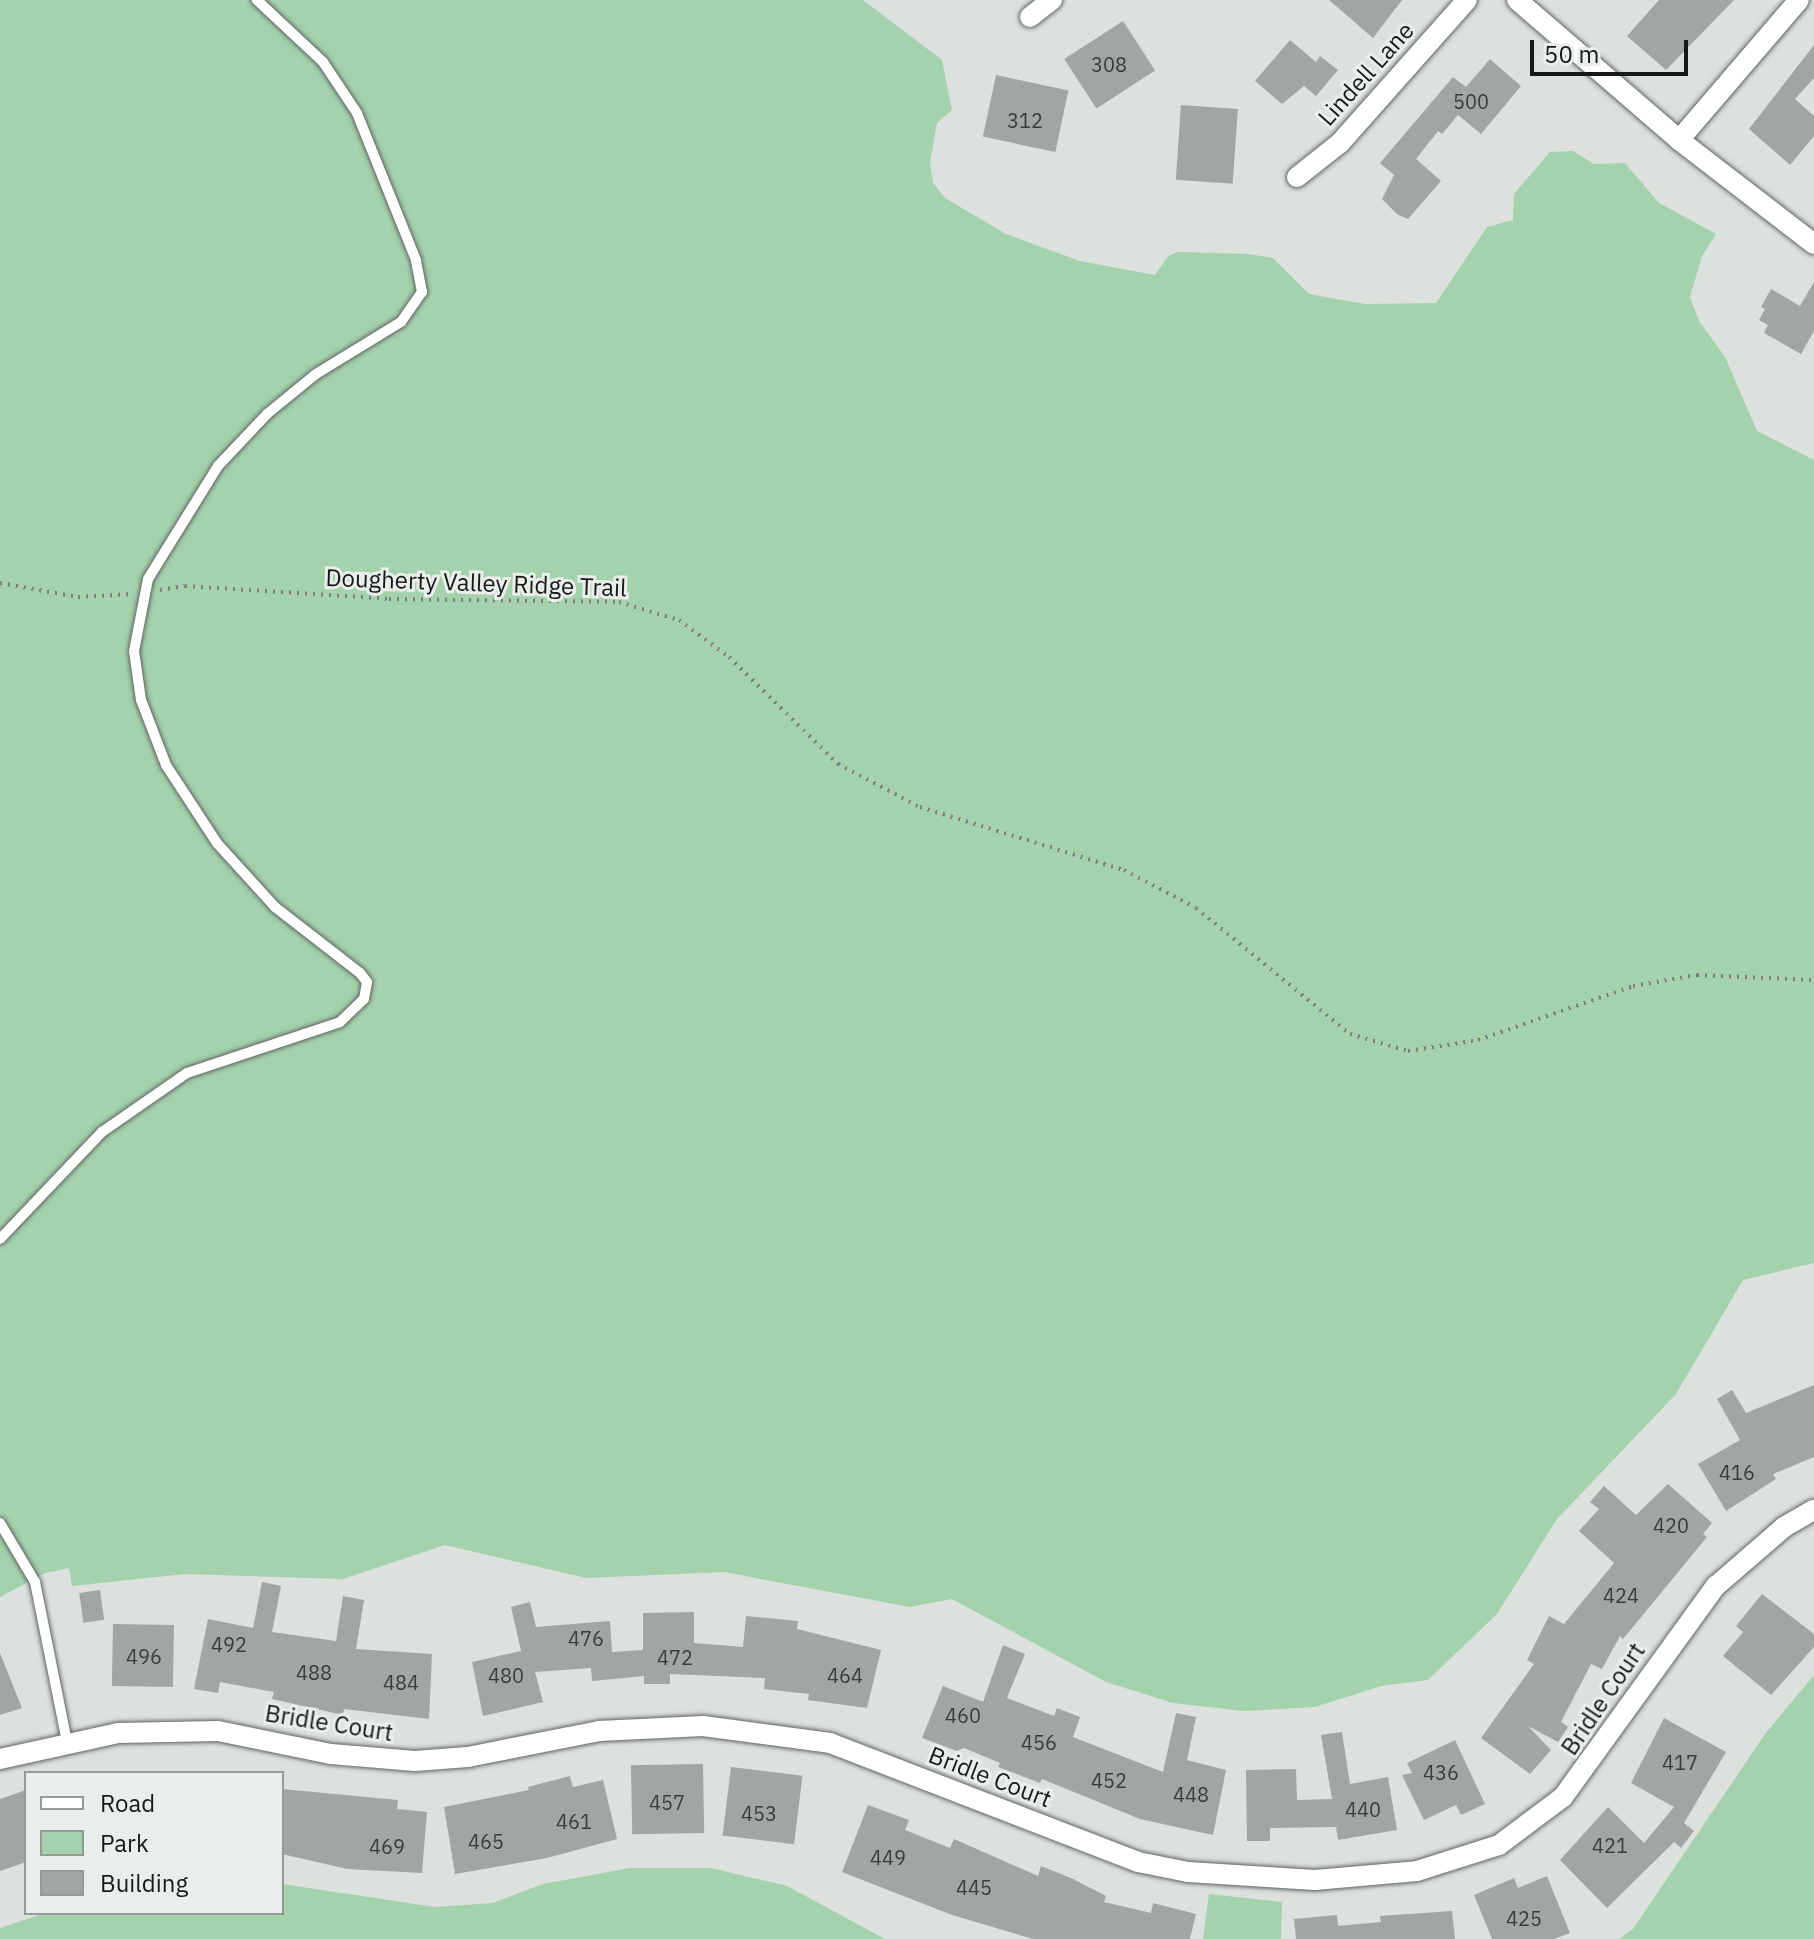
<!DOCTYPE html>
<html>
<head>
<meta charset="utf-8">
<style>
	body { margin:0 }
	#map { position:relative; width:1814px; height:1939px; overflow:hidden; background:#dce1dd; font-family:"IBM Plex Sans",sans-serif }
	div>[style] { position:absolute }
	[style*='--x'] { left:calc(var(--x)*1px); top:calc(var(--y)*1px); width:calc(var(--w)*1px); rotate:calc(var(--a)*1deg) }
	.green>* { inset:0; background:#a3d2ac }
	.building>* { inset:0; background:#a2a6a3; transform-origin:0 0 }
	.path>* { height:4px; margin-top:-2px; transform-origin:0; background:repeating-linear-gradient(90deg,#7c807d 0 2px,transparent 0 8px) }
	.roads { filter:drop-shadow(0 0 2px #626562) drop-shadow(0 0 2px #626562) }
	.service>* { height:10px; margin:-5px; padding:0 5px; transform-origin:5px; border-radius:5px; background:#fff }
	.minor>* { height:20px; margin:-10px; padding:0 10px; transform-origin:10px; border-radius:10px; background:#fff }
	span { translate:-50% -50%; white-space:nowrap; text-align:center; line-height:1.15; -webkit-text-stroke:6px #eaeeea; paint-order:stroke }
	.number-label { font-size:20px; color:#3a3c3a }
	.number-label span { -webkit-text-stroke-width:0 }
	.street-label { font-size:24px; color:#171917 }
	.legend { position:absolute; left:24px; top:1771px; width:260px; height:144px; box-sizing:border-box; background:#eaeeea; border:2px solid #969996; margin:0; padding:10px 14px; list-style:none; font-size:24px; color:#171917 }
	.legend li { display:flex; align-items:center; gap:16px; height:40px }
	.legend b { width:40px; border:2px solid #969996 }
	.scale { position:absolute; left:1530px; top:40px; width:158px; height:36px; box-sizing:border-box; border:4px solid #171917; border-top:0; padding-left:10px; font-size:24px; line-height:28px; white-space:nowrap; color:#171917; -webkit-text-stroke:6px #eaeeea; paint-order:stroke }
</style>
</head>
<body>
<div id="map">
	<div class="green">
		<i style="clip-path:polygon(0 0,863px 0,942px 60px,952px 110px,937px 123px,930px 162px,933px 183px,945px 198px,1006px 234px,1080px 261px,1155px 275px,1168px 256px,1178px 252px,1248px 254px,1273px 258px,1309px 294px,1365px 304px,1436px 303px,1487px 227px,1513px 220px,1514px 194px,1550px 152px,1573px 151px,1594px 164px,1625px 163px,1659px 203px,1716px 234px,1702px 256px,1690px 297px,1699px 321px,1725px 357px,1757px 431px,1814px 460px,1814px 1263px,1743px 1280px,1676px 1394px,1557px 1519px,1497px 1614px,1428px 1680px,1381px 1686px,1315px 1707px,1244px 1711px,1173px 1703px,1106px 1682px,952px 1599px,910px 1607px,724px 1572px,586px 1578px,445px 1545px,343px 1579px,185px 1574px,72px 1586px,69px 1568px,45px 1573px,0 1597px)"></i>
		<i style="clip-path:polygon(1814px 1675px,1814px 1939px,1619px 1939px,1633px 1929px,1765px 1734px)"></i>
		<i style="clip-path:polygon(630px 1868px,711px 1868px,787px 1886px,885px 1939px,0 1939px,0 1928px,45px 1913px,282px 1913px,282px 1884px,435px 1907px,493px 1903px,543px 1884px)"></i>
		<i style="clip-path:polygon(1209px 1894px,1282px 1902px,1281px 1939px,1203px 1939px)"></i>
	</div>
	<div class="building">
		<i style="clip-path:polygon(1329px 0,1402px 0,1373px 38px)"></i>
		<i style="clip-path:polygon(1659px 0,1734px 0,1666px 70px,1627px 36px)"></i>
		<i style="left:1123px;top:21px;width:59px;height:70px;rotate:57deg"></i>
		<i style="clip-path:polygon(1290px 40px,1316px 62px,1320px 56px,1338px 70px,1316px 96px,1304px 86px,1282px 104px,1255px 81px)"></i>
		<i style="clip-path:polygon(1814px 45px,1814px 78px,1795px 99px,1814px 116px,1814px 136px,1790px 165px,1749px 129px)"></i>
		<i style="clip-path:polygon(1490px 59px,1521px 86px,1481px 134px,1458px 115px,1442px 134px,1438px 131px,1416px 159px,1441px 181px,1408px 219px,1397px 214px,1382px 199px,1394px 175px,1380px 163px,1453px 77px,1466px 87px)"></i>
		<i style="left:996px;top:75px;width:74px;height:63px;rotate:12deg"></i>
		<i style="left:1181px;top:105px;width:57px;height:75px;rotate:4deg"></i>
		<i style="clip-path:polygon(1814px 282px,1814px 331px,1801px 354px,1764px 333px,1768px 325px,1759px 320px,1765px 309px,1761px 307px,1771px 289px,1800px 306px)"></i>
		<i style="clip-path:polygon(1814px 1385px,1814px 1457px,1773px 1474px,1776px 1479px,1726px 1511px,1698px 1464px,1740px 1440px,1717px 1399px,1732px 1390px,1746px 1413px)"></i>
		<i style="clip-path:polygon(1668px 1484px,1712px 1523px,1703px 1534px,1707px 1537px,1623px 1639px,1620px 1636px,1602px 1669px,1591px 1664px,1561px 1722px,1568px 1727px,1558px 1742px,1528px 1726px,1551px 1750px,1530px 1774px,1481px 1738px,1534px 1664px,1527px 1660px,1549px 1616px,1564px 1624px,1614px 1563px,1579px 1531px,1599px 1509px,1590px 1502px,1604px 1486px,1636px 1515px)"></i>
		<i style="clip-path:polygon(262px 1582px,281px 1586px,272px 1632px,336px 1641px,343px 1596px,364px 1600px,356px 1649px,432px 1654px,429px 1719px,344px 1709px,343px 1715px,272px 1699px,274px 1692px,220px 1682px,218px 1693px,194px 1689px,208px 1619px,253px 1628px)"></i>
		<i style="left:100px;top:1590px;width:30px;height:21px;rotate:82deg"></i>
		<i style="clip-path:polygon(1762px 1594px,1814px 1634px,1814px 1647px,1771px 1695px,1723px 1656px,1743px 1632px,1736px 1626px)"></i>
		<i style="clip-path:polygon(530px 1602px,536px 1627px,610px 1621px,612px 1652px,643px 1650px,643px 1613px,694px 1612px,694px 1643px,743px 1647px,746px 1616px,798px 1621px,797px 1629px,881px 1650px,867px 1708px,808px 1700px,809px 1694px,764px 1689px,765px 1678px,670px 1674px,670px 1684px,644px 1684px,644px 1676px,592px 1681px,591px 1668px,535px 1672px,543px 1702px,483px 1716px,472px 1662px,521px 1651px,511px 1607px)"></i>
		<i style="left:113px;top:1624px;width:61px;height:62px;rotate:1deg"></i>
		<i style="clip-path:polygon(1003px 1645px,1025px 1654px,1007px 1698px,1054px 1716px,1057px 1708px,1080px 1717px,1073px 1737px,1163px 1772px,1176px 1713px,1196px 1717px,1187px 1760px,1226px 1770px,1213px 1835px,1140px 1819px,1042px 1779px,1040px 1783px,998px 1767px,1000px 1763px,964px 1748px,957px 1751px,922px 1738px,943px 1686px,983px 1702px)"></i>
		<i style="clip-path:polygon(0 1653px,22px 1708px,0 1715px)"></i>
		<i style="clip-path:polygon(1664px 1718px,1726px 1752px,1684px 1823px,1694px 1831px,1681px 1848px,1674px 1842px,1607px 1908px,1560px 1860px,1608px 1807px,1644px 1843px,1674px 1807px,1631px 1783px)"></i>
		<i style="clip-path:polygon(1342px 1732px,1350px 1784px,1388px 1777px,1397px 1830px,1338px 1840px,1336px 1827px,1270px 1828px,1270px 1841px,1247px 1841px,1246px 1770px,1296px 1769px,1297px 1800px,1332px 1799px,1321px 1735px)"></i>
		<i style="clip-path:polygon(1455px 1740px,1485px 1804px,1461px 1815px,1456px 1805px,1424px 1820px,1402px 1775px,1412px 1773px,1407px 1763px)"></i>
		<i style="left:703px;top:1764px;width:69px;height:72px;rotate:89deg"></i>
		<i style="left:731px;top:1767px;width:72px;height:69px;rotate:7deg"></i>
		<i style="clip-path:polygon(570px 1776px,573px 1787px,603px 1780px,617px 1839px,547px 1858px,455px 1874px,444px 1807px,529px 1790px,528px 1787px)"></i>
		<i style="clip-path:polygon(282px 1789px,398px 1800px,397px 1809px,427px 1812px,422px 1873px,347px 1869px,282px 1854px)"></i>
		<i style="clip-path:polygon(26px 1790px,26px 1862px,0 1871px,0 1799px)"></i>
		<i style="clip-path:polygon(868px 1805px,909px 1820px,905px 1830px,950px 1848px,954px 1839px,1038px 1876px,1041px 1866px,1071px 1878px,1106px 1896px,1104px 1902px,1151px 1913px,1153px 1903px,1196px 1914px,1190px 1939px,1033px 1939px,952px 1915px,842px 1872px)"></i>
		<i style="clip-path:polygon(1547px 1876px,1570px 1933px,1554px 1939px,1492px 1939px,1474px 1895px,1514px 1878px,1518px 1888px)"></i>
		<i style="clip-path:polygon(1452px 1911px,1455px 1939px,1296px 1939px,1294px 1919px,1337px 1915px,1338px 1926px,1381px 1922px,1380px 1916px)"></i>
	</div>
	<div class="path">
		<i style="--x:0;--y:583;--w:79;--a:10.2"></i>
		<i style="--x:78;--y:597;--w:54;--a:-3.2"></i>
		<i style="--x:160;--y:590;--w:25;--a:-9"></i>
		<i style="--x:185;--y:586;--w:204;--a:3.6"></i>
		<i style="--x:389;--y:599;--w:230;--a:0.7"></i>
		<i style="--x:619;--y:602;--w:63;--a:16.7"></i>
		<i style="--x:679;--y:620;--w:62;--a:36.5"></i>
		<i style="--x:729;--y:657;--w:153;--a:44.5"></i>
		<i style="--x:838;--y:764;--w:93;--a:27.7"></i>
		<i style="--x:920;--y:807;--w:214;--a:17.2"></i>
		<i style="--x:1124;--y:870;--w:81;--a:27.8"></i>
		<i style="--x:1196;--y:908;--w:199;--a:39.3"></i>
		<i style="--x:1350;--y:1034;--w:60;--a:16.3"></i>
		<i style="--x:1408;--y:1051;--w:71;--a:-8.9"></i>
		<i style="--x:1478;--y:1040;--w:164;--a:-19.2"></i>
		<i style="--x:1633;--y:986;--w:65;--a:-9.8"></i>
		<i style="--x:1697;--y:975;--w:117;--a:2.4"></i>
	</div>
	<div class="roads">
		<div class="service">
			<i style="--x:0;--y:1239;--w:148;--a:-46.4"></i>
			<i style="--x:102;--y:1132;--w:103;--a:-34.8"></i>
			<i style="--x:187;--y:1073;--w:161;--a:-18.4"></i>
			<i style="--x:340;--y:1022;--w:33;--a:-44"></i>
			<i style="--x:364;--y:999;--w:17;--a:-80"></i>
			<i style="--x:367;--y:982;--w:11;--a:-128"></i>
			<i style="--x:360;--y:973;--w:108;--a:-142.2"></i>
			<i style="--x:275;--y:907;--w:86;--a:-132.2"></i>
			<i style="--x:217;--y:843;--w:93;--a:-123.2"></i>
			<i style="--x:166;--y:765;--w:70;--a:-111"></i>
			<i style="--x:141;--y:700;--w:49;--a:-98.1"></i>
			<i style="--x:134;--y:651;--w:73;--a:-79"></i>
			<i style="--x:148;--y:579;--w:133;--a:-58.2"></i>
			<i style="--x:218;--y:466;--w:71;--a:-46.7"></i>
			<i style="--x:267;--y:414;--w:63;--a:-39.2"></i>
			<i style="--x:316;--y:374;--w:100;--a:-31.5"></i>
			<i style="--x:401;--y:322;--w:37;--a:-55"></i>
			<i style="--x:422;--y:292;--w:33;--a:-101"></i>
			<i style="--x:416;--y:260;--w:158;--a:-111.9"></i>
			<i style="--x:357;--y:113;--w:61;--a:-123.7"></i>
			<i style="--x:323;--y:62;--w:91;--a:-136.8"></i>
			<i style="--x:0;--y:1523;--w:69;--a:59.3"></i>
			<i style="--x:35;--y:1582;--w:163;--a:78.7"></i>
		</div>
		<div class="minor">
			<i style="--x:1517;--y:0;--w:214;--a:40.8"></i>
			<i style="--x:1679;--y:140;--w:170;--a:37.6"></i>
			<i style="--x:1030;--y:17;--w:28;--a:-38"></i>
			<i style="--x:1679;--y:140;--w:184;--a:-49.4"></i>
			<i style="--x:1297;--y:177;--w:55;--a:-38.3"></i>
			<i style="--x:1340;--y:143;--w:191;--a:-48.4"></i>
			<i style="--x:0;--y:1759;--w:121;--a:-12.4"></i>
			<i style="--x:118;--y:1733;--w:100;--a:-1.1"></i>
			<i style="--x:218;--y:1731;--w:115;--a:11.5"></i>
			<i style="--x:331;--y:1754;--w:84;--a:4.8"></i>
			<i style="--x:415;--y:1761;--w:53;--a:-4.3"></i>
			<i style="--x:468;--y:1757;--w:134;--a:-11.2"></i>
			<i style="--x:599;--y:1731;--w:104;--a:-2.8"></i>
			<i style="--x:703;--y:1726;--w:128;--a:7.6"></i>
			<i style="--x:830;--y:1743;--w:330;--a:21.1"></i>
			<i style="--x:1138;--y:1862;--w:51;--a:11.3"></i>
			<i style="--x:1188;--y:1872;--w:127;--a:3.6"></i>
			<i style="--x:1315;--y:1880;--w:102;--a:-5"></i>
			<i style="--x:1417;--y:1871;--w:86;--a:-17.6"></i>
			<i style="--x:1499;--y:1845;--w:80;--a:-36.9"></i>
			<i style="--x:1563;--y:1797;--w:261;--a:-54.1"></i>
			<i style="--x:1716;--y:1586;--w:90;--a:-40.9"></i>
			<i style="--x:1784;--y:1527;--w:34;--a:-30"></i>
		</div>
	</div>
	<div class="number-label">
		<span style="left:1109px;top:64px">308</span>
		<span style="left:1471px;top:101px">500</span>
		<span style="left:1025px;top:120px">312</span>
		<span style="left:1737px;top:1472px">416</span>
		<span style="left:1671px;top:1525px">420</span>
		<span style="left:1621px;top:1595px">424</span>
		<span style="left:586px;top:1638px">476</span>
		<span style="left:229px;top:1644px">492</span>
		<span style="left:144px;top:1656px">496</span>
		<span style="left:675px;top:1657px">472</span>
		<span style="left:314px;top:1672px">488</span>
		<span style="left:506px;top:1675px">480</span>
		<span style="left:845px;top:1675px">464</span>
		<span style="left:401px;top:1682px">484</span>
		<span style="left:963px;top:1715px">460</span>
		<span style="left:1039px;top:1742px">456</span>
		<span style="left:1680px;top:1762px">417</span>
		<span style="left:1441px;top:1772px">436</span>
		<span style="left:1109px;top:1780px">452</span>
		<span style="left:1191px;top:1794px">448</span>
		<span style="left:667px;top:1802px">457</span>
		<span style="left:1363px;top:1809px">440</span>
		<span style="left:759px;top:1813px">453</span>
		<span style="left:574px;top:1821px">461</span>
		<span style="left:486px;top:1841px">465</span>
		<span style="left:1610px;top:1845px">421</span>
		<span style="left:387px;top:1846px">469</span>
		<span style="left:888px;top:1857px">449</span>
		<span style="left:974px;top:1887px">445</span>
		<span style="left:1524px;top:1918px">425</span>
	</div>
	<div class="street-label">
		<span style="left:1366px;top:74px;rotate:-48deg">Lindell Lane</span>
		<span style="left:476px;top:583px;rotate:2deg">Dougherty Valley Ridge Trail</span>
		<span style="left:1603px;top:1699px;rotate:-56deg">Bridle Court</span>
		<span style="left:329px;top:1723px;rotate:9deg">Bridle Court</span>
		<span style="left:990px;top:1777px;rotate:21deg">Bridle Court</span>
	</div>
	<ul class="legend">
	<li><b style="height:10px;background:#fff"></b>Road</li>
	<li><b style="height:22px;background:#a3d2ac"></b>Park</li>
	<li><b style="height:22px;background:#a2a6a3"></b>Building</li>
	</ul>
	<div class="scale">50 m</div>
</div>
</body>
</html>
